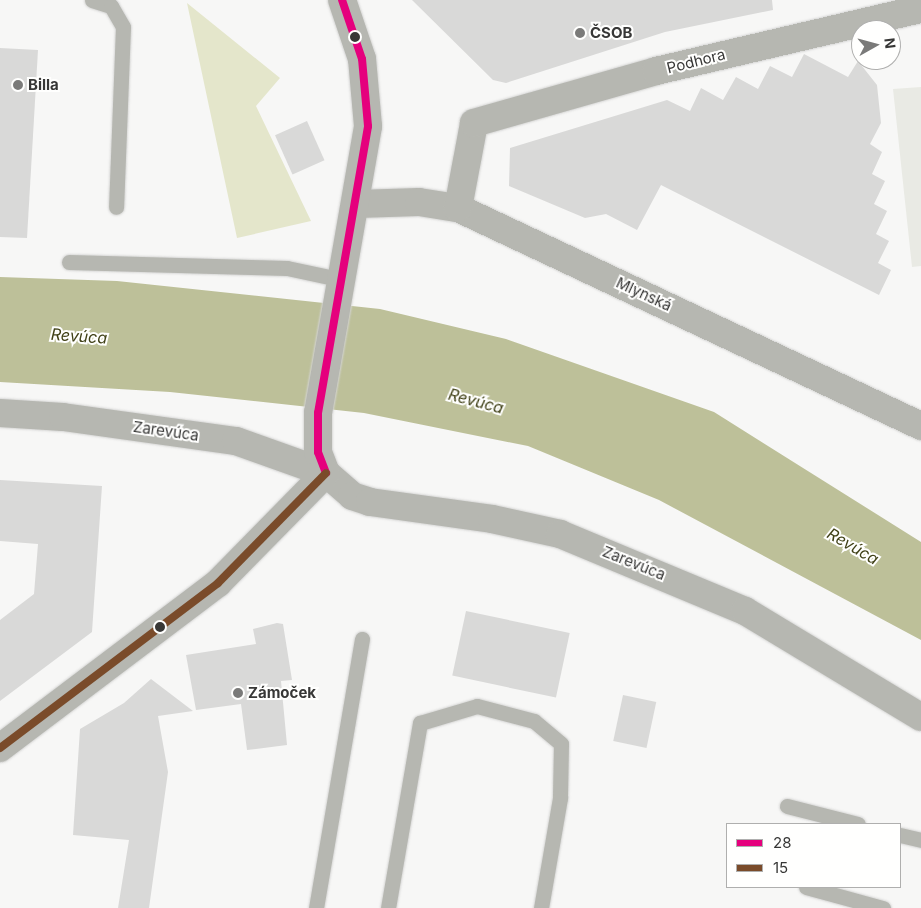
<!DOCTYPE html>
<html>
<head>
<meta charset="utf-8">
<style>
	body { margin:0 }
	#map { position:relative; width:921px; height:908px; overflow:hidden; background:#f7f7f6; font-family:Inter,sans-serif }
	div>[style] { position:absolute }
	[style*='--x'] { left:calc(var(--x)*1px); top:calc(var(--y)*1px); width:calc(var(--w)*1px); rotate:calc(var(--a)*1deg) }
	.built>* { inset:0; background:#e9eae4 }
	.green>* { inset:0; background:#e4e6cb }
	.water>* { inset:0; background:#bdc099 }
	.building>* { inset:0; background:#d9d9d8; transform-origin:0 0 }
	.roads { filter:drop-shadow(0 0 1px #d4d4d3) drop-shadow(0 0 1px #d4d4d3) }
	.lane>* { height:15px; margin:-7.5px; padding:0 7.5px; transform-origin:7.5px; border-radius:7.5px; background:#b6b7b1 }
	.street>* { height:28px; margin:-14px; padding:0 14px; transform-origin:14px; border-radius:14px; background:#b6b7b1 }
	.bus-1>* { height:8px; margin:-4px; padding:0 4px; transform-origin:4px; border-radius:4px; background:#e5007d }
	.bus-2>* { height:8px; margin:-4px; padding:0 4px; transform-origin:4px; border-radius:4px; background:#7a4b2a }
	.dots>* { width:14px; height:14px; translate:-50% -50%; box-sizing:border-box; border:2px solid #fffffe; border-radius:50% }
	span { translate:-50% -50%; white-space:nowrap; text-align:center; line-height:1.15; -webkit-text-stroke:4px #fffffe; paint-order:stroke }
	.poi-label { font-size:15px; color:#373736; font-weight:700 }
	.left { translate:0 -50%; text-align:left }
	.street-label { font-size:15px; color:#373736 }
	.water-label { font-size:16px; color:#404117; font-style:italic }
	.legend { position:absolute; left:726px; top:823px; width:175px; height:65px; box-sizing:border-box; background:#fffffe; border:1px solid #afafae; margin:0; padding:6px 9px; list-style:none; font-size:15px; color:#373736 }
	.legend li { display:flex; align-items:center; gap:10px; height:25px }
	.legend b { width:25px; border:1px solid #afafae }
	.north { position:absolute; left:851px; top:20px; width:50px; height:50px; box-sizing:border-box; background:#fffffe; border:1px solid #afafae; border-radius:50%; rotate:83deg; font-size:14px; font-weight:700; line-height:20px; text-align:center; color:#373736 }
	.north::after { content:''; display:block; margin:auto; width:18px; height:22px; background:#7a7a79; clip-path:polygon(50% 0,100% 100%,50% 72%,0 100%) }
</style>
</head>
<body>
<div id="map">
	<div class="built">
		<i style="clip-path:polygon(921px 87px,921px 266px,912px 267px,893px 89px)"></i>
	</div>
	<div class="green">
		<i style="clip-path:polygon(187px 3px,280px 78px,256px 106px,311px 221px,237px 238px)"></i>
	</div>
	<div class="water">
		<i style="clip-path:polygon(0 277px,117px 281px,380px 309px,506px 339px,714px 412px,921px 542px,921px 640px,659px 500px,528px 446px,364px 413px,170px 392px,0 382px)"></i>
	</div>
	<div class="building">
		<i style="clip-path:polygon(412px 0,772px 0,773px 10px,665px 32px,506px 83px,493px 80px)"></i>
		<i style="clip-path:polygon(0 48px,38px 50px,27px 238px,0 237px)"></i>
		<i style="clip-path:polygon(804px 54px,848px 77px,858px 61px,877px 85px,881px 123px,870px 144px,882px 152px,872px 174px,885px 181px,874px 204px,887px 211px,876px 234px,889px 241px,878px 263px,891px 270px,879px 295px,661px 185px,637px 230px,606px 214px,585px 218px,509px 186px,510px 148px,667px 100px,690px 111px,701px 88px,723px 100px,736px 77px,758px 89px,770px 66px,792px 77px)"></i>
		<i style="left:307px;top:121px;width:43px;height:35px;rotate:66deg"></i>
		<i style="clip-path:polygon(0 480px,102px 486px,92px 632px,0 701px,0 620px,34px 594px,38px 544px,0 541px)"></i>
		<i style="left:466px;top:611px;width:106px;height:66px;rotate:12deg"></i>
		<i style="clip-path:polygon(277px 623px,283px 624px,292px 680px,281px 681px,287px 745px,247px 750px,241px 704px,196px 710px,186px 655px,256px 644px,253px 629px)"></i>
		<i style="clip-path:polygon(151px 679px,193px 711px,158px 716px,168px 772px,149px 908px,118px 908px,129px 840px,73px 835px,80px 729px,124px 703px)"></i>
		<i style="left:623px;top:695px;width:34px;height:47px;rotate:12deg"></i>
	</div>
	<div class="roads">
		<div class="lane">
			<i style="--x:92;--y:0;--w:20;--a:18"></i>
			<i style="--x:111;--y:6;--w:24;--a:60"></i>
			<i style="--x:123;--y:27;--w:180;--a:92.2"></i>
			<i style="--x:69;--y:262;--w:218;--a:1.6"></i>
			<i style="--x:287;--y:268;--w:57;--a:12.1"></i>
			<i style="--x:787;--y:806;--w:73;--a:14.2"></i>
			<i style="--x:900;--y:835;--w:22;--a:13"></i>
			<i style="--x:806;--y:887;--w:80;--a:15.3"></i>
			<i style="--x:316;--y:908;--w:273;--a:-80.3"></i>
			<i style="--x:388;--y:908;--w:188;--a:-80.2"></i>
			<i style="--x:420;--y:723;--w:59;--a:-16.6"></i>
			<i style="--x:477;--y:706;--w:59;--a:14.7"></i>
			<i style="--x:534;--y:721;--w:35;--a:40"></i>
			<i style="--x:561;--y:744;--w:54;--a:91.1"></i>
			<i style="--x:560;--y:798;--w:112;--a:99.8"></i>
		</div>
		<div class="street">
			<i style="--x:357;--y:204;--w:62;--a:-1.8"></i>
			<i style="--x:419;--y:202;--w:39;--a:9"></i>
			<i style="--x:458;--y:208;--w:512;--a:25.21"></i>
			<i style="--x:458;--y:208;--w:86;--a:-79.3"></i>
			<i style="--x:474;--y:123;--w:189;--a:-15.9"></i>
			<i style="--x:656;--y:71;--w:272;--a:-13.2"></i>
			<i style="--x:0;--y:413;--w:63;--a:3.6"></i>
			<i style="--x:63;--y:417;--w:175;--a:7.9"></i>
			<i style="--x:236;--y:441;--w:96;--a:19.6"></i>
			<i style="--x:326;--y:473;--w:35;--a:41"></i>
			<i style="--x:352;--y:496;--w:19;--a:18"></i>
			<i style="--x:370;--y:502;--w:123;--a:7.9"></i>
			<i style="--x:492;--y:519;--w:70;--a:12.4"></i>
			<i style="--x:560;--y:534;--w:200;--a:22.6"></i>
			<i style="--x:745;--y:611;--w:205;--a:31.1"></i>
			<i style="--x:326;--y:473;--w:22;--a:-111"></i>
			<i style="--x:318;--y:452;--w:39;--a:-90"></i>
			<i style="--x:318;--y:413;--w:291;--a:-80.1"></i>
			<i style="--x:368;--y:126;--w:67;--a:-95.1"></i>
			<i style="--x:362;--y:59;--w:62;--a:-108.7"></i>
			<i style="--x:0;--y:748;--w:273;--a:-37.1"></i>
			<i style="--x:218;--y:583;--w:154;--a:-45.5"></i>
		</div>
	</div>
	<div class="bus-1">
		<i style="--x:326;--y:473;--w:22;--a:-111"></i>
		<i style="--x:318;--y:452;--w:39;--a:-90"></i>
		<i style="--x:318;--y:413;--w:291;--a:-80.1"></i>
		<i style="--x:368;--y:126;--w:67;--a:-95.1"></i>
		<i style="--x:362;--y:59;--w:62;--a:-108.7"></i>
	</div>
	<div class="bus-2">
		<i style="--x:0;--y:748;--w:273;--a:-37.1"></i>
		<i style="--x:218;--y:583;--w:154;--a:-45.5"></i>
	</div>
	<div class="dots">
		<i style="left:580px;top:33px;background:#7a7a79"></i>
		<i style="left:355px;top:37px;background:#373736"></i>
		<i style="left:18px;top:85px;background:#7a7a79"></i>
		<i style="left:160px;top:627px;background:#373736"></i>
		<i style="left:238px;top:693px;background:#7a7a79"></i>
	</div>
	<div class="poi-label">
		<span class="left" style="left:590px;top:33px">ČSOB</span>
		<span class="left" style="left:28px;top:85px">Billa</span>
		<span class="left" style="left:248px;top:693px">Zámoček</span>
	</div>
	<div class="street-label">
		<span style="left:696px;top:61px;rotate:-14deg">Podhora</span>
		<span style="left:644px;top:294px;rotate:25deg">Mlynská</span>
		<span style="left:166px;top:431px;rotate:8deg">Zarevúca</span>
		<span style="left:634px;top:563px;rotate:22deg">Zarevúca</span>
	</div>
	<div class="water-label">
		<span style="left:79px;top:336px;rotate:4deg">Revúca</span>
		<span style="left:476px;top:401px;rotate:15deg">Revúca</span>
		<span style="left:853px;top:546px;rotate:30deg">Revúca</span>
	</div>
	<ul class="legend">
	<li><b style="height:6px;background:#e5007d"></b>28</li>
	<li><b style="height:6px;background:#7a4b2a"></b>15</li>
	</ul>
	<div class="north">N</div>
</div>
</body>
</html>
